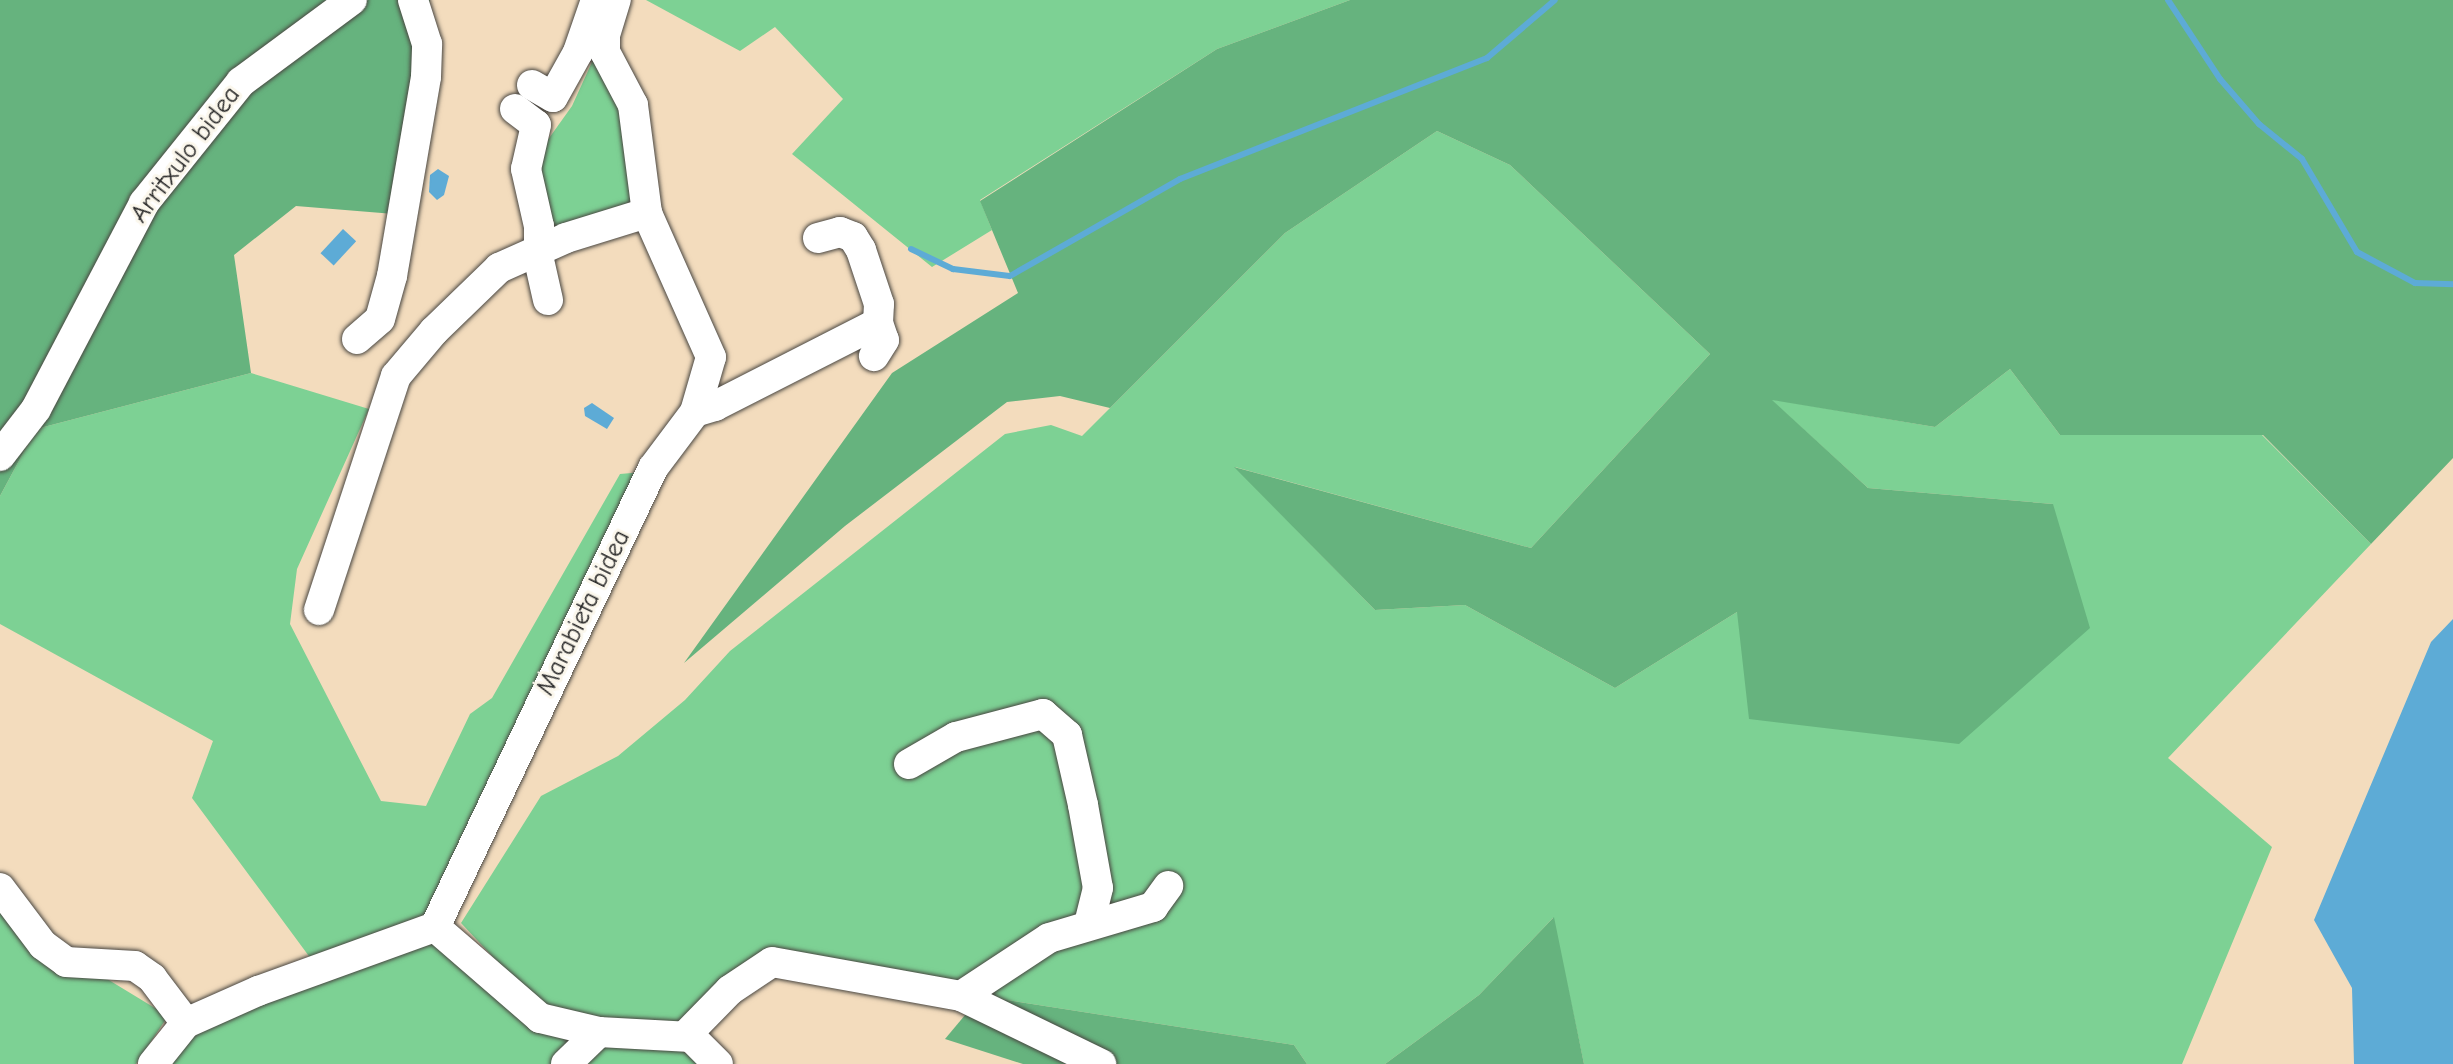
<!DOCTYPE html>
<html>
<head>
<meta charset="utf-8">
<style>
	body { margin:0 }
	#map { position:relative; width:2453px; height:1064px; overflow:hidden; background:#f3dcbd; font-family:"Comic Neue",sans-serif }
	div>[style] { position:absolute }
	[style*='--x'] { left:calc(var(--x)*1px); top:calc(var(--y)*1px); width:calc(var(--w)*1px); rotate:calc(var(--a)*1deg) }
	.green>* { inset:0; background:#7dd194 }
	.forest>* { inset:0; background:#66b37e }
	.water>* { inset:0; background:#5dabd6; transform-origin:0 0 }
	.stream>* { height:6px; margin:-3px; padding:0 3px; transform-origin:3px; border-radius:3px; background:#5dabd6 }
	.roads { filter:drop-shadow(0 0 2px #494641) drop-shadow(0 0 2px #494641) }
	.minor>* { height:30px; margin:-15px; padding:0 15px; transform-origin:15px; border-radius:15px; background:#fff }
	span { translate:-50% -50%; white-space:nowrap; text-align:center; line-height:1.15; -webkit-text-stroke:6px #fbf7ec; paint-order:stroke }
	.street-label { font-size:26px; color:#2b2b2b }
</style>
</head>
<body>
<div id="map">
	<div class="green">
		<i style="clip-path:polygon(646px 0,1350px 0,1217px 49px,980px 200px,992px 230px,932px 267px,792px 154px,843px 99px,775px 27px,740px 51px)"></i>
		<i style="clip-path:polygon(597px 51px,626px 112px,636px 205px,557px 232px,540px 187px,542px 148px,572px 106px)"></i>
		<i style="clip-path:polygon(1437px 131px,1510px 165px,1710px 354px,1531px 548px,1235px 467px,1375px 610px,1465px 605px,1615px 688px,1737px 612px,2053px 504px,1868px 488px,1770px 399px,1935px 427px,2010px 369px,2060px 435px,2262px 435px,2371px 544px,2168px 758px,2272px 847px,2182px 1064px,1584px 1064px,1553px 918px,1479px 995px,1385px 1064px,1307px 1064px,1294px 1045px,981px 996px,789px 952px,687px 1023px,600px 1022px,539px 1006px,461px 923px,541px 796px,618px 756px,685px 700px,730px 651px,1005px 434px,1051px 425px,1082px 436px,1285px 233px)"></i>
		<i style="clip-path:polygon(251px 373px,369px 409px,297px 569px,290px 624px,381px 801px,426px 806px,470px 714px,492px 698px,620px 474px,643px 472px,427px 919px,314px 963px,192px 798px,213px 741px,0 624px,0 496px,36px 429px)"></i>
		<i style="clip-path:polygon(0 898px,94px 971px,168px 1016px,136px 1064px,0 1064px)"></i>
		<i style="clip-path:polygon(429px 942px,454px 953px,534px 1028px,672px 1045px,704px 1064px,167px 1064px,191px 1031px)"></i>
	</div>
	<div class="forest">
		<i style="clip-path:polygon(0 0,430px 0,394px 214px,296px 206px,234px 255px,251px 373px,36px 429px,0 496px)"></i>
		<i style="clip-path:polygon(1350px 0,2453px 0,2453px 458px,2371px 544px,2263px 435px,2060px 435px,2010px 369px,1935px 427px,1772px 400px,1868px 488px,2053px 504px,2090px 628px,1959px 744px,1749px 719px,1737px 612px,1615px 688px,1465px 605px,1375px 610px,1234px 467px,1531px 548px,1710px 354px,1510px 165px,1437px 131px,1285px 233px,1110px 408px,1060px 396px,1007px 402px,845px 526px,684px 663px,892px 373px,1018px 293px,980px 201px,1217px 49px)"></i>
		<i style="clip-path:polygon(1554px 917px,1584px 1064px,1385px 1064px,1479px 995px)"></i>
		<i style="clip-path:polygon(981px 996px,1294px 1045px,1307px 1064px,1023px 1064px,945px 1039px)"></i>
	</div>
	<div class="water">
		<i style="clip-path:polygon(438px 169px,449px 176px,444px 195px,437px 200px,429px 192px,430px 175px)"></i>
		<i style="left:343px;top:229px;width:18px;height:33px;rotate:43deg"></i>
		<i style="clip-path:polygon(592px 403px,614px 418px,607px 429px,585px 416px,584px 408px)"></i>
		<i style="clip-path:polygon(2453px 619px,2453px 1064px,2354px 1064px,2352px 988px,2314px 920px,2431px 642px)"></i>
	</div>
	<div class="stream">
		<i style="--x:2168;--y:0;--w:95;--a:56.6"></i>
		<i style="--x:2220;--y:79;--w:60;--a:49.1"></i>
		<i style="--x:2259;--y:124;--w:55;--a:39.1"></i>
		<i style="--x:2302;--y:159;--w:108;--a:59.4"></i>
		<i style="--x:2357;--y:252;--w:66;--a:28.1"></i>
		<i style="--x:2415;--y:283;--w:38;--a:2"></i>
		<i style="--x:911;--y:249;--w:47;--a:25.5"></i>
		<i style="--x:953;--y:269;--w:57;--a:7"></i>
		<i style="--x:1010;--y:276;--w:196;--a:-29.7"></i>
		<i style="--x:1180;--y:179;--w:330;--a:-21.5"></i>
		<i style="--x:1487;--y:58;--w:89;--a:-40.5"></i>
	</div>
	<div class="roads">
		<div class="minor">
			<i style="--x:532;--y:85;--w:24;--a:30"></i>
			<i style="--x:553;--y:97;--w:51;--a:-60.9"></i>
			<i style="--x:578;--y:52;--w:55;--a:-70.9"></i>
			<i style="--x:515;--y:109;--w:26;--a:37"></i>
			<i style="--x:536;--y:125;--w:45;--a:102.8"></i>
			<i style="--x:526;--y:169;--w:58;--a:77.2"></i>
			<i style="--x:539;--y:226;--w:34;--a:90"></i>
			<i style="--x:539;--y:260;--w:41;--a:77.3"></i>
			<i style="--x:818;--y:238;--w:23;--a:-15"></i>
			<i style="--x:840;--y:232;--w:14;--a:21"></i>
			<i style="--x:853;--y:237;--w:15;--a:58"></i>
			<i style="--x:861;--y:250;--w:57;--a:71.6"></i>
			<i style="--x:879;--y:304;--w:19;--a:93"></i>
			<i style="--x:878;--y:323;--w:18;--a:71"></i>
			<i style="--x:884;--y:340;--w:19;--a:122"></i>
			<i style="--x:357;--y:339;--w:30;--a:-41"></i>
			<i style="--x:380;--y:319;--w:45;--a:-74.4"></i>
			<i style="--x:392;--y:276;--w:202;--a:-80.3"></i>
			<i style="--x:426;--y:77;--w:33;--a:-88"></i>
			<i style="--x:427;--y:44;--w:46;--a:-107.7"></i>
			<i style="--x:695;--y:412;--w:21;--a:-17"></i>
			<i style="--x:715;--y:406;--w:183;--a:-27"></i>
			<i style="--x:0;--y:456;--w:59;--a:-52.5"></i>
			<i style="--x:36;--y:409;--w:233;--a:-62.3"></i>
			<i style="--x:144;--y:203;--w:155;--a:-51.3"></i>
			<i style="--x:241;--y:82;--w:138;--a:-36.5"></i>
			<i style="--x:319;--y:610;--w:246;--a:-71.8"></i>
			<i style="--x:396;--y:376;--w:59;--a:-49.8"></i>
			<i style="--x:434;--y:331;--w:91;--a:-44.1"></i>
			<i style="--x:499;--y:268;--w:73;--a:-24.1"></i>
			<i style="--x:566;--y:238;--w:85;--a:-17.2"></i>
			<i style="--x:909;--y:764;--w:54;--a:-29.9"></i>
			<i style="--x:956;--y:737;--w:90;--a:-14.8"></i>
			<i style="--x:1043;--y:714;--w:32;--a:41"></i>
			<i style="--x:1067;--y:735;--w:72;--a:77.1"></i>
			<i style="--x:1083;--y:805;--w:84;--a:79.8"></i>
			<i style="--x:1098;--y:888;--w:36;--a:104"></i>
			<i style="--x:0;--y:888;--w:71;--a:53"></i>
			<i style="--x:43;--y:945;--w:29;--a:36"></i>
			<i style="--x:66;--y:962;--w:69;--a:3.3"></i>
			<i style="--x:135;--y:966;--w:21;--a:35"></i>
			<i style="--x:152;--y:978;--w:56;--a:52.9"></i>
			<i style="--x:435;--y:927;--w:139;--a:40.9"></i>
			<i style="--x:540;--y:1018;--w:61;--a:13.3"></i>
			<i style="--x:599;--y:1032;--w:92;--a:3.1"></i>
			<i style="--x:691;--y:1037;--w:38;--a:45"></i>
			<i style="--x:961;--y:996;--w:156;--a:25.9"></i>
			<i style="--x:685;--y:1036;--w:64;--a:-45.6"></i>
			<i style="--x:730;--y:990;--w:50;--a:-33.7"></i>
			<i style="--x:772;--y:962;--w:192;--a:10.2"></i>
			<i style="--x:961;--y:996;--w:105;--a:-33.4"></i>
			<i style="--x:1049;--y:938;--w:109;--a:-16.6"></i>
			<i style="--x:1153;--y:907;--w:26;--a:-54"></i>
			<i style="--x:153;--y:1064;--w:53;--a:-51.2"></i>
			<i style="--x:186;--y:1023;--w:79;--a:-24"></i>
			<i style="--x:258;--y:991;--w:188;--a:-19.9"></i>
			<i style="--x:435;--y:927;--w:508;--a:-64.59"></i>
			<i style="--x:653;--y:468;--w:70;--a:-53.1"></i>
			<i style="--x:695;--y:412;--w:57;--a:-73.8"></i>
			<i style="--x:711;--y:357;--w:158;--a:-114"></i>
			<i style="--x:647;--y:213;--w:109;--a:-97.4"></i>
			<i style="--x:633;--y:105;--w:60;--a:-117.8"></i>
			<i style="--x:605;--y:52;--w:17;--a:-90"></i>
			<i style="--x:605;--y:35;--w:37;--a:-73"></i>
			<i style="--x:566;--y:1064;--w:46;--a:-44.1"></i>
		</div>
	</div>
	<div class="street-label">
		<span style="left:186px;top:155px;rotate:-53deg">Arritxulo bidea</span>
		<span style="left:584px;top:613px;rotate:-64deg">Marabieta bidea</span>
	</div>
</div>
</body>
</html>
